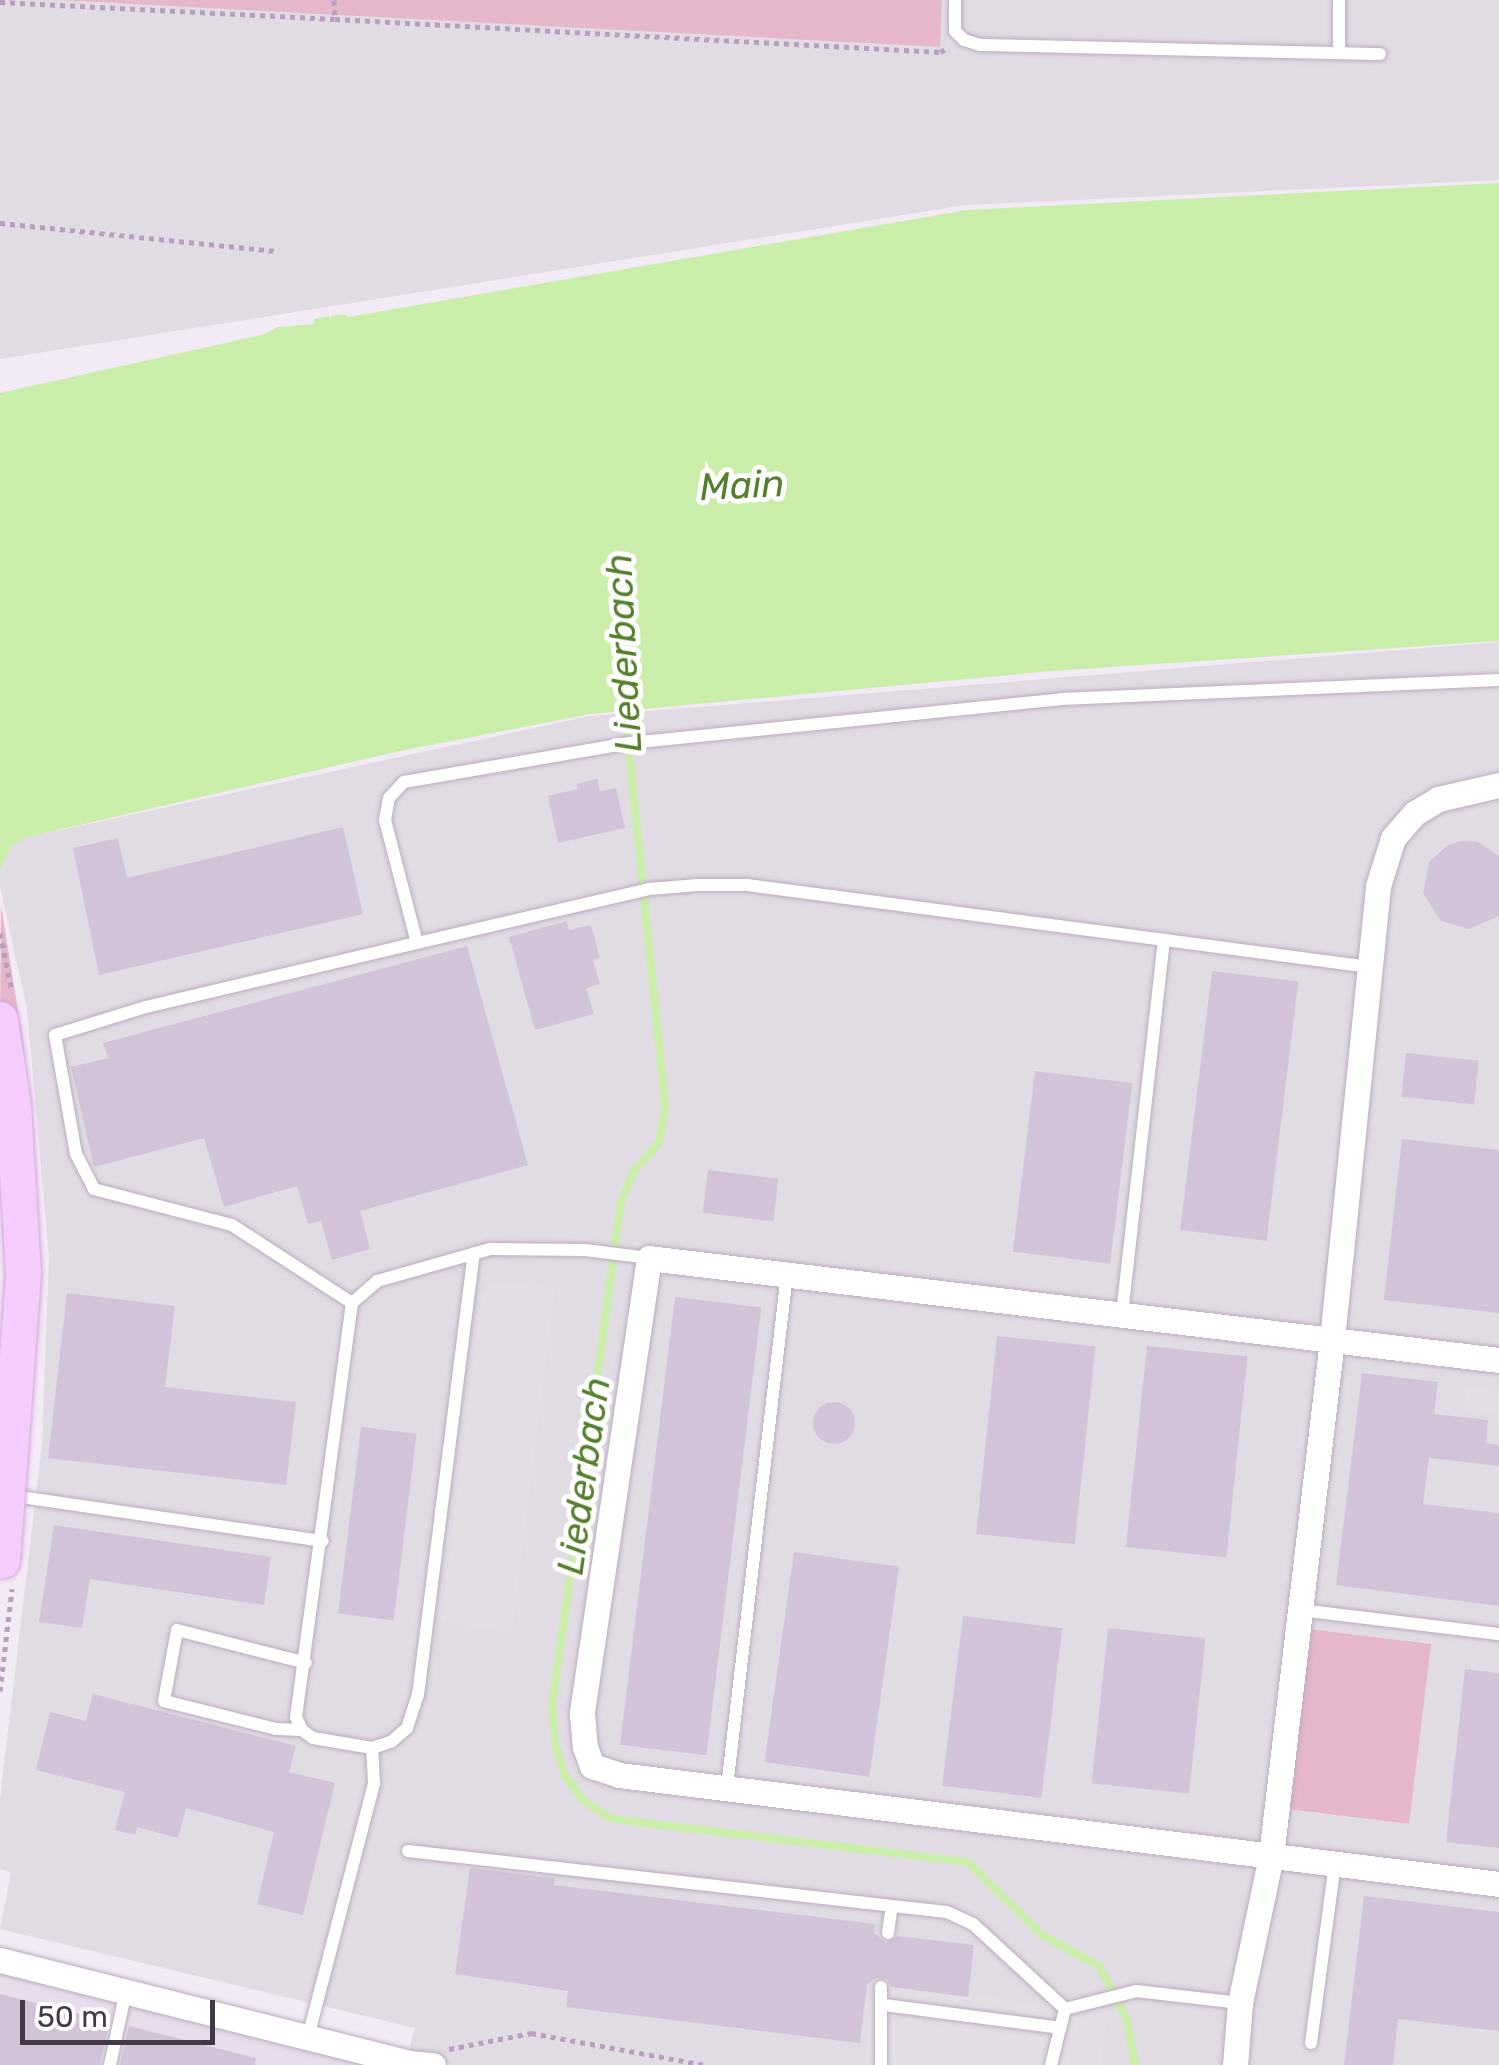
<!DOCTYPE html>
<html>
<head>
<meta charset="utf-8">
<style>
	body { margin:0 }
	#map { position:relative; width:1499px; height:2065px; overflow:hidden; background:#f2eaf4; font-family:Rubik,sans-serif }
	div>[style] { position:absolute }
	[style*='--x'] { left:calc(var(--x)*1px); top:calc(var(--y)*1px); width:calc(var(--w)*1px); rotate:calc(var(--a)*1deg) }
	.residential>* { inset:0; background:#e8ddec }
	.industrial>* { inset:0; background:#e1dbe4 }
	.green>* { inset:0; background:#e6b6cb; transform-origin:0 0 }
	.parking>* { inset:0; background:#e2dee3 }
	.water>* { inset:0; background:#cbedaa }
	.stream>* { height:8px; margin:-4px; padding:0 4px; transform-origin:4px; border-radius:4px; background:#cbedaa }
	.building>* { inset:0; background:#d2c3d8; transform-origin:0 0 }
	.round { border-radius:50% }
	.path>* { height:5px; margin-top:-2.5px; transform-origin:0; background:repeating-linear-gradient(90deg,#b89fc0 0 5px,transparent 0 10px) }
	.roads { filter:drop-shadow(0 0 2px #bbadbf) drop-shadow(0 0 2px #bbadbf) }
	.lane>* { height:12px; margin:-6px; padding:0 6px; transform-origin:6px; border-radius:6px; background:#fff }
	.street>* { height:25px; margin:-12.5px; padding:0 12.5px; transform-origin:12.5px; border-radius:12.5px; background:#fff }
	.path-bridge>* { height:5px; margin-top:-2.5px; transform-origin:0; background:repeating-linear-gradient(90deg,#b89fc0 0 5px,transparent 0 10px) }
	.bridges { filter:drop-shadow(0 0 2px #d4a5dd) drop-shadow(0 0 2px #d4a5dd) }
	.secondary-bridge>* { height:35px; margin:-17.5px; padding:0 17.5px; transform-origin:17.5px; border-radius:17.5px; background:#f5cdfc }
	span { translate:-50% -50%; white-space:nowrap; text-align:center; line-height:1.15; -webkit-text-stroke:10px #fff; paint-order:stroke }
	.water-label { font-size:38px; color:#547f2c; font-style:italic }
	.scale { position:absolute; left:20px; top:2000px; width:195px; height:45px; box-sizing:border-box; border:5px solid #433848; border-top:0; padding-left:12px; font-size:30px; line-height:35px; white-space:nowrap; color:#433848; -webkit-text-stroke:8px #fff; paint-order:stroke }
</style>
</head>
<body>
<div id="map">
	<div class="residential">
		<i style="clip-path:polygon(0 1969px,395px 2065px,0 2065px)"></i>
	</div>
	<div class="industrial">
		<i style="clip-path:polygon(0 0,1499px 0,1499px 180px,966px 205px,0 359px)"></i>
		<i style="clip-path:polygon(1499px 642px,1499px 2065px,405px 2065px,415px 2028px,0 1929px,11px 1873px,0 1868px,0 1799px,42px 1444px,49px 1256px,27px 1009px,0 886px,0 843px,590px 716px)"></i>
	</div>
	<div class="green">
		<i style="clip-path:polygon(59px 0,942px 0,940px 47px)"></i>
		<i style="clip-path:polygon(1px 905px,24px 1049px,0 1033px)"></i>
		<i style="left:1308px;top:1629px;width:124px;height:181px;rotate:7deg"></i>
	</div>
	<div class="parking">
		<i style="clip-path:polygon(497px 1282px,555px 1288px,512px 1633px,441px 1622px,481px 1297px,484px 1290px)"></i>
		<i style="clip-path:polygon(1466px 1387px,1499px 1391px,1499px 1428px,1498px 1413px,1464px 1409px)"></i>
		<i style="clip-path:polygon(879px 1981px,1108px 2015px,1101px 2065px,864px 2065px,873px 1984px)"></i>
	</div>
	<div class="water">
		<i style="clip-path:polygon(1499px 183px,1499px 641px,1052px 671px,590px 714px,395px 752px,28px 837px,12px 845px,0 870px,0 393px,262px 335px,278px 327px,314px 324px,314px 319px,329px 316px,331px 321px,331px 316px,344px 314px,348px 317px,967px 210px)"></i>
	</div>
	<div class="stream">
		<i style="--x:624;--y:701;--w:407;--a:84.2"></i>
		<i style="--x:665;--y:1106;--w:37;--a:99"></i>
		<i style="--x:659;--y:1143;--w:38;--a:132"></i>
		<i style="--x:634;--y:1171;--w:34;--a:113"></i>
		<i style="--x:621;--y:1202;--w:510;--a:97.78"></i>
		<i style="--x:552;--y:1707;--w:38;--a:85"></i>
		<i style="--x:555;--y:1745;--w:33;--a:72"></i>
		<i style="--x:565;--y:1776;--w:31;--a:53"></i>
		<i style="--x:584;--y:1801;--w:33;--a:33"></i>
		<i style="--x:612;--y:1819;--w:359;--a:6.9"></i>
		<i style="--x:968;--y:1862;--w:104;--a:44.6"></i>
		<i style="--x:1042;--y:1935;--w:65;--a:28.5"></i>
		<i style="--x:1099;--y:1966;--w:61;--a:62.6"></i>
		<i style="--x:1127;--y:2020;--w:46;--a:79.9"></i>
	</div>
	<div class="building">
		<i style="clip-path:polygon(597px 779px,600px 791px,616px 788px,625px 828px,558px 843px,548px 796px,578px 789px,576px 784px)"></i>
		<i style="clip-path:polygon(343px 827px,363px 914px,99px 975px,73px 848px,118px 838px,127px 878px)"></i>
		<i style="clip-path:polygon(1462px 841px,1478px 842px,1499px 856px,1499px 916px,1469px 929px,1441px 921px,1423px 893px,1429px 862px,1448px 845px)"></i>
		<i style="clip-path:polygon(567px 921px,569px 930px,591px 925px,600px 958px,593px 960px,600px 984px,586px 988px,594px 1014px,535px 1030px,509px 937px)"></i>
		<i style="clip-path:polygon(467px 946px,528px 1165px,360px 1211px,370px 1249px,332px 1260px,321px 1221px,308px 1224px,297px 1186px,224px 1207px,204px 1138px,94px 1167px,71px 1067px,108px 1058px,103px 1043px)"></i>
		<i style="left:1212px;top:971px;width:87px;height:261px;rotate:7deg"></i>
		<i style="left:1406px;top:1053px;width:73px;height:44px;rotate:6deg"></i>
		<i style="left:1035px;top:1071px;width:98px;height:182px;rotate:7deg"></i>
		<i style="clip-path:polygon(1402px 1139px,1499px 1150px,1499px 1313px,1384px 1300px)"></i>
		<i style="left:708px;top:1170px;width:71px;height:43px;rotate:7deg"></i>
		<i style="clip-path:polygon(67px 1293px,175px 1306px,165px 1387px,296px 1402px,286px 1485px,48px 1458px)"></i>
		<i style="left:675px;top:1297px;width:87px;height:451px;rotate:7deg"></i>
		<i style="left:997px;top:1336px;width:99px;height:199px;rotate:6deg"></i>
		<i style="left:1147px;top:1346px;width:101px;height:202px;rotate:6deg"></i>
		<i style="clip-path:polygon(1362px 1373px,1438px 1382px,1434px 1414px,1488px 1420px,1486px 1443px,1499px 1445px,1499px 1466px,1429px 1458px,1423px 1504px,1499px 1513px,1499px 1606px,1336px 1585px)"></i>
		<i class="round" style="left:813px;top:1402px;width:42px;height:42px"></i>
		<i style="left:361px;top:1427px;width:56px;height:188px;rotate:7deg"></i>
		<i style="clip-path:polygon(54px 1525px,271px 1557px,264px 1605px,90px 1579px,82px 1628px,39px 1622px)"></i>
		<i style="left:794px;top:1552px;width:106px;height:212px;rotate:8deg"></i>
		<i style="left:963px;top:1616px;width:100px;height:171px;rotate:7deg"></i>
		<i style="left:1108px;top:1628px;width:98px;height:156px;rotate:6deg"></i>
		<i style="clip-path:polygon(1465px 1669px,1499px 1673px,1499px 1848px,1446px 1842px)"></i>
		<i style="clip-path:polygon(93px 1694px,296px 1746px,289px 1772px,335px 1783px,303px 1915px,257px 1904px,274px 1832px,186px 1808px,178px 1838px,137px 1827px,135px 1835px,115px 1830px,125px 1792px,36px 1770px,50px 1712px,86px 1721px)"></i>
		<i style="clip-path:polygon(470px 1868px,555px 1878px,554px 1885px,875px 1924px,874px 1933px,886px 1943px,897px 1936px,974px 1945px,968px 1997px,891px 1987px,887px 1979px,877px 1978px,867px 1984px,860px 2043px,566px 2007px,568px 1991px,455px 1974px)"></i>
		<i style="clip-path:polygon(1364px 1896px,1499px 1912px,1499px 2031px,1398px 2019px,1393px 2065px,1344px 2065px)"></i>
		<i style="clip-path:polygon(0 1994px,109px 2021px,100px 2065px,0 2065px)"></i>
		<i style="clip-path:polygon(129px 2026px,256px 2058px,255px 2065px,120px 2065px)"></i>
	</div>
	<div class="path">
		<i style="--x:334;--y:0;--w:19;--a:87"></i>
		<i style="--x:335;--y:19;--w:606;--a:3.12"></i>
		<i style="--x:940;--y:52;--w:7;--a:-27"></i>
		<i style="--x:0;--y:2;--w:335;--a:2.9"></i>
		<i style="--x:0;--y:223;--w:279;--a:5.8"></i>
		<i style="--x:0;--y:1691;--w:103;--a:-83.3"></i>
		<i style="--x:449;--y:2049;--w:84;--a:-11"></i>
		<i style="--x:531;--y:2033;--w:178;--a:10.4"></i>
	</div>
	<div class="roads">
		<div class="lane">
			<i style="--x:955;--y:0;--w:31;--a:90"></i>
			<i style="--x:955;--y:31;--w:13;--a:45"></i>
			<i style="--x:964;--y:40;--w:17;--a:17"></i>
			<i style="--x:980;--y:45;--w:400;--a:1.3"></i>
			<i style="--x:1339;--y:52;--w:52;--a:-90"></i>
			<i style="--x:417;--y:943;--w:127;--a:-104.6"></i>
			<i style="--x:385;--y:820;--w:22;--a:-80"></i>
			<i style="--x:389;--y:798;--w:22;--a:-47"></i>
			<i style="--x:404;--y:782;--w:229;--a:-9.8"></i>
			<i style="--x:630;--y:743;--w:433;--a:-5.8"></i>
			<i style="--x:1061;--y:699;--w:438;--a:-2.5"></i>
			<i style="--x:352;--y:1303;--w:143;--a:-147"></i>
			<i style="--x:232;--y:1225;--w:143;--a:-165.4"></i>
			<i style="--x:94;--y:1189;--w:39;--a:-117"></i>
			<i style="--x:76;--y:1154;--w:121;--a:-100"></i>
			<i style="--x:55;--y:1035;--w:95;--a:-17.1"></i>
			<i style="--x:146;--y:1007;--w:278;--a:-13.3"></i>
			<i style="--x:417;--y:943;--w:238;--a:-13.1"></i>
			<i style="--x:649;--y:889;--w:49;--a:-4.7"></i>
			<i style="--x:698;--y:885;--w:49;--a:0"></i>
			<i style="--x:747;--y:885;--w:628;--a:7.5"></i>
			<i style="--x:1122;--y:1314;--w:376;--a:-83.6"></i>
			<i style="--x:7;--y:1495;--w:319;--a:8.3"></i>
			<i style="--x:1300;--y:1610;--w:200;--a:6.9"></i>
			<i style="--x:302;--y:1730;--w:26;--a:-178"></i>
			<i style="--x:276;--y:1729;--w:115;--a:-166"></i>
			<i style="--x:164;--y:1701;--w:72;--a:-79.6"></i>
			<i style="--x:177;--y:1630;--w:133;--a:14.3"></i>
			<i style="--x:372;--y:1748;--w:20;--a:-18"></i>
			<i style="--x:391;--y:1742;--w:21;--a:-41"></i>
			<i style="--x:407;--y:1728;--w:35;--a:-72"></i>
			<i style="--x:418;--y:1695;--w:445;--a:-82.8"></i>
			<i style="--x:727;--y:1787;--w:516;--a:-83.33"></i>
			<i style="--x:408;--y:1851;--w:542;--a:6.46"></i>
			<i style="--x:947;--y:1912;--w:29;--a:25"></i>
			<i style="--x:973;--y:1924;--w:125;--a:42.7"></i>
			<i style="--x:888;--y:1933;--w:27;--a:-82"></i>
			<i style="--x:884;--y:2005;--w:177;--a:7.4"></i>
			<i style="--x:1065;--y:2009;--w:73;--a:-14.2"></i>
			<i style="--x:1136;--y:1991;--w:105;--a:6.6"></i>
			<i style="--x:308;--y:2037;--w:262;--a:-75.4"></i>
			<i style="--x:374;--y:1783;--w:35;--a:-93"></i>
			<i style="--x:372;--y:1748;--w:60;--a:-170.4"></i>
			<i style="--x:313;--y:1738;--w:14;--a:-144"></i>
			<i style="--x:302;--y:1730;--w:14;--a:-115"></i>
			<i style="--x:296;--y:1717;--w:418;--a:-82.3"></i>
			<i style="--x:352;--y:1303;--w:33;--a:-41"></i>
			<i style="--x:377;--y:1281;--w:117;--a:-15.8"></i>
			<i style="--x:490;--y:1249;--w:95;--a:0.6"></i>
			<i style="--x:585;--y:1250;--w:64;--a:7.1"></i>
			<i style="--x:1311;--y:2043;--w:181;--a:-82.4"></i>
			<i style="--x:110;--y:2065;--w:76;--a:-77.8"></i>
			<i style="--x:881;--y:2065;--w:78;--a:-90"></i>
			<i style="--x:1051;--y:2065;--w:58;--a:-76"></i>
		</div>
		<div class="street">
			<i style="--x:1499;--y:1360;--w:856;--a:-173.16"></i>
			<i style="--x:649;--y:1258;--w:461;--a:98.4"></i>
			<i style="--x:582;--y:1714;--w:33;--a:85"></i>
			<i style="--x:585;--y:1747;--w:20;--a:70"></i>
			<i style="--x:592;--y:1766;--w:28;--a:18"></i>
			<i style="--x:619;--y:1775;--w:887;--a:7.06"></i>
			<i style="--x:0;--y:1960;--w:422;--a:14.1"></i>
			<i style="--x:409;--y:2063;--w:24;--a:5"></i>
			<i style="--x:1235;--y:2065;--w:62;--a:-85.4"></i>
			<i style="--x:1240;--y:2003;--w:150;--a:-78.1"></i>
			<i style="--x:1271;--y:1856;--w:520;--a:-83.26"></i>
			<i style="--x:1332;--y:1340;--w:456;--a:-84.2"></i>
			<i style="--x:1378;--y:886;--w:50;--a:-72.6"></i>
			<i style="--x:1393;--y:838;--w:33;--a:-49"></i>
			<i style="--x:1415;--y:813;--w:27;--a:-31"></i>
			<i style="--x:1438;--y:799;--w:63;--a:-12.9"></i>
		</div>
	</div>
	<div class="path-bridge">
		<i style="--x:0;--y:933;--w:60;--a:78.5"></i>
	</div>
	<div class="bridges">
		<div class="secondary-bridge">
			<i style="--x:0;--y:1019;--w:87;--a:81.4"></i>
			<i style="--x:13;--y:1105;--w:169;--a:86.6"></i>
			<i style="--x:23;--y:1274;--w:287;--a:94.2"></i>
		</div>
	</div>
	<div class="water-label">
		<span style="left:742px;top:486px;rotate:-3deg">Main</span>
		<span style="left:624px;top:653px;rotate:-93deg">Liederbach</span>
		<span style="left:584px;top:1476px;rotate:-82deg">Liederbach</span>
	</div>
	<div class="scale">50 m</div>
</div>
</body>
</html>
